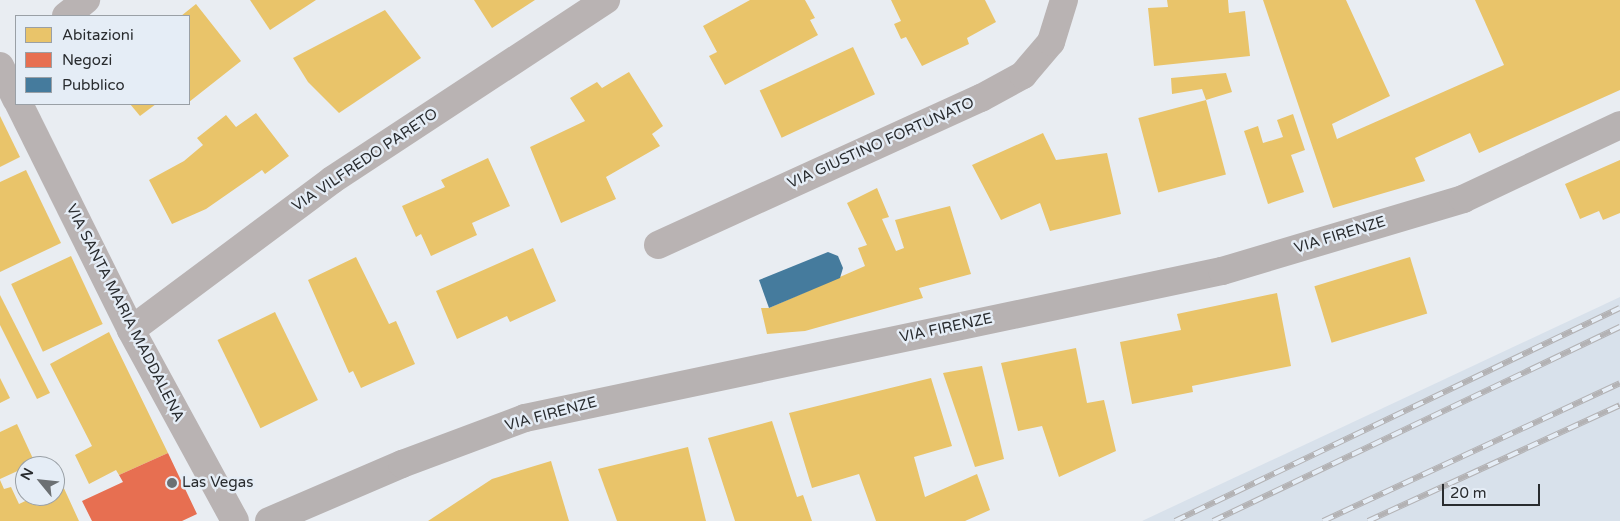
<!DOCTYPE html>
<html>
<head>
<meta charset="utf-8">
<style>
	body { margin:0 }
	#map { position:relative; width:1620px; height:521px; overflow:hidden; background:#e9edf2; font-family:"Varela Round",sans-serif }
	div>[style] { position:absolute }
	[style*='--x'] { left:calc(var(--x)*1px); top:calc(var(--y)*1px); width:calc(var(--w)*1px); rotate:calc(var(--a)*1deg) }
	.built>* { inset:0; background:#d8e1eb }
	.homes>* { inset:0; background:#e9c46a; transform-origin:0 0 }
	.shops>* { inset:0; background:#e76f51 }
	.public>* { inset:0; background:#457b9d }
	.minor>* { height:28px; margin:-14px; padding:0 14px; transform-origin:14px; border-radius:14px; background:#b9b3b3 }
	.secondary>* { height:28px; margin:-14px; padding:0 14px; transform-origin:14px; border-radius:14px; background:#b7b2b2 }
	.rail>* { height:5.5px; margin-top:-2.75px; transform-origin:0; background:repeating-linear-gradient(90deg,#e5edf6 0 11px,#b3b2b4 0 22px); box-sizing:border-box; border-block:1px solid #b3b2b4 }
	.dots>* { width:14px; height:14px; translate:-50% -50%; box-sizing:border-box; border:2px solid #e5edf6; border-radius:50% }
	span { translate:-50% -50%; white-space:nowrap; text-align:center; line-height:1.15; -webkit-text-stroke:5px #e5edf6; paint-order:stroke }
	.street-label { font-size:15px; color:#292c2f }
	.poi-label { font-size:15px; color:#292c2f }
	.left { translate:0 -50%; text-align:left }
	.legend { position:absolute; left:15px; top:15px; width:175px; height:90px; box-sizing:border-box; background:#e5edf6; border:1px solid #9aa0a6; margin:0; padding:6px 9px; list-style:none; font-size:15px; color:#292c2f }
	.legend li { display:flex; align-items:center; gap:10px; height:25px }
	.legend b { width:25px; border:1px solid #9aa0a6 }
	.north { position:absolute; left:15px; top:456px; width:50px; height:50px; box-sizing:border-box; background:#e5edf6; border:1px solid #9aa0a6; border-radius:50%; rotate:298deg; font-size:14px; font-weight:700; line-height:20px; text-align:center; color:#292c2f }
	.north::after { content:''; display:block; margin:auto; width:18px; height:22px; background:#6c7073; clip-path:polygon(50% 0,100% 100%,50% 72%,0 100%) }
	.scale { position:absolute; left:1442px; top:484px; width:98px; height:22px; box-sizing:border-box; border:2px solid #292c2f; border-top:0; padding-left:6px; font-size:15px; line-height:18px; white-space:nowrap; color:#292c2f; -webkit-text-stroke:4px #e5edf6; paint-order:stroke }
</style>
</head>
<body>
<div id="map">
	<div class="built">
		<i style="clip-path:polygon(1620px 297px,1620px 521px,1142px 521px)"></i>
	</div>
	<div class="homes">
		<i style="clip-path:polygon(250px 0,316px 0,270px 30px)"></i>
		<i style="clip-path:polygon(474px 0,535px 0,492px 28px)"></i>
		<i style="clip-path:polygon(750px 0,805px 0,815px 18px,810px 20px,818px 35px,725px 85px,709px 56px,717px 52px,703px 26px)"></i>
		<i style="clip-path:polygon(891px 0,985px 0,996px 22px,967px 38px,969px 44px,922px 66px,906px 37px,901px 39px,894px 24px,901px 21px)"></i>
		<i style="clip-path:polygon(1167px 0,1228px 0,1229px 13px,1245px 11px,1250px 56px,1154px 66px,1148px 8px,1168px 7px)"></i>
		<i style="clip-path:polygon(1263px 0,1346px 0,1390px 96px,1332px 124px,1337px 139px,1504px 65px,1475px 0,1620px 0,1620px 90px,1479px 153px,1470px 133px,1415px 158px,1425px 181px,1333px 208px)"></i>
		<i style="clip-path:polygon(196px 4px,241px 61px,189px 102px,189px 16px,181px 16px)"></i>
		<i style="clip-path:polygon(385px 10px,421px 58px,339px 113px,308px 82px,293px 58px)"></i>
		<i style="left:853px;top:47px;width:52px;height:103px;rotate:65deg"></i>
		<i style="clip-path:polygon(629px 72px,663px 126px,652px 134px,660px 146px,606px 177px,616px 199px,561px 223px,530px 147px,585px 121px,570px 98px,597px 82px,602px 88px)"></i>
		<i style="clip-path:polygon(1226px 73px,1232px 92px,1206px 100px,1202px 89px,1172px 94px,1171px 78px)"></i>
		<i style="left:1206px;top:100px;width:77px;height:70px;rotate:75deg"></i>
		<i style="clip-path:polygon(130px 104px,156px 104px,140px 116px)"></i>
		<i style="clip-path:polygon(256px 113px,289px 156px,265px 174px,262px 170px,206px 209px,172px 224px,149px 180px,184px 161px,203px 145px,197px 138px,226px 115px,236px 127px)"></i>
		<i style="clip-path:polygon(1293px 114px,1305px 150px,1291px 155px,1304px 192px,1268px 204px,1244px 131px,1258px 126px,1263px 143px,1283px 137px,1277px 120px)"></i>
		<i style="clip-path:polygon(0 116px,20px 157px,0 167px)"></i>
		<i style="clip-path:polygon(1043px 133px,1056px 160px,1107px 153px,1121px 214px,1050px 231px,1040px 203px,1001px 220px,972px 165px)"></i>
		<i style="clip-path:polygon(488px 158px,510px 206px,472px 223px,477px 235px,431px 256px,421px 234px,416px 237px,402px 206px,445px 187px,441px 180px)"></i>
		<i style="clip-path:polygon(1620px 160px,1620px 213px,1603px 220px,1599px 211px,1580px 219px,1565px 184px)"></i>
		<i style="clip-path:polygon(26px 170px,61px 243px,0 272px,0 182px)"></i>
		<i style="clip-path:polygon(877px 188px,889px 217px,882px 219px,896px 251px,904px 248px,895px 220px,950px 206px,971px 274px,919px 288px,923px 298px,805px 331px,767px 334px,761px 308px,769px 308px,865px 266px,858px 248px,867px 245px,847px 203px)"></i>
		<i style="clip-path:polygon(533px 248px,556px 301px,510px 322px,507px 316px,457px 339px,436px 291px)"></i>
		<i style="left:71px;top:256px;width:75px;height:66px;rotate:65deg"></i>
		<i style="clip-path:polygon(356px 257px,389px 324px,396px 321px,415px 364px,361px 388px,353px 371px,349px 373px,308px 280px)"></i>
		<i style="left:1410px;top:257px;width:59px;height:100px;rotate:73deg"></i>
		<i style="clip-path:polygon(1277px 293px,1291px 366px,1192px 386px,1193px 392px,1132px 404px,1120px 342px,1181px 330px,1177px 314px)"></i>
		<i style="clip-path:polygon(0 295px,50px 393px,37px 399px,0 325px)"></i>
		<i style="left:275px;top:312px;width:98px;height:64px;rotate:64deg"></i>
		<i style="clip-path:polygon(109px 332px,168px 453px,119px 475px,116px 470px,89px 484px,75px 455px,92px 446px,50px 364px)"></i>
		<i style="clip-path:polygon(1076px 348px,1087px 403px,1104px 400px,1116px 451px,1059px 477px,1042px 426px,1018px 431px,1001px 363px)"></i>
		<i style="clip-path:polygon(982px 366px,1004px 459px,975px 467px,943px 373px)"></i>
		<i style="clip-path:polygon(0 378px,10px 398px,0 403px)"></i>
		<i style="clip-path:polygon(931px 378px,952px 446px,914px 457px,925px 497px,977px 474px,990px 510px,965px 521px,876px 521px,859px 474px,812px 488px,789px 413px)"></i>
		<i style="clip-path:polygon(772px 421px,797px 497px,803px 495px,812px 521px,735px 521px,708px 438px)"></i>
		<i style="clip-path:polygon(17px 424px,35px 463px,0 479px,0 432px)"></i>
		<i style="clip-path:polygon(688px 447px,706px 521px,617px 521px,598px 469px)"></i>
		<i style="clip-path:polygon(551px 461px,569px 521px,428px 521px,492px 479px)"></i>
		<i style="clip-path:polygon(0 480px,4px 489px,11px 487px,19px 504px,36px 496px,55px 496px,55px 488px,62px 484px,79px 521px,0 521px)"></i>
	</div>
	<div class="shops">
		<i style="clip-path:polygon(168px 453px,197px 514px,182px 521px,92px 521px,82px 501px,123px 482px,119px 475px)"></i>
	</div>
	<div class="public">
		<i style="clip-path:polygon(828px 252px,838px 256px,843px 268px,840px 278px,769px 308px,759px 280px)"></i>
	</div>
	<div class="minor">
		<i style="--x:66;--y:16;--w:26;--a:-39"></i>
		<i style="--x:0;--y:66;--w:37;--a:64"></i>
		<i style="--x:19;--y:104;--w:252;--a:63.6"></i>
		<i style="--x:131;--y:330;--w:217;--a:61.4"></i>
		<i style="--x:658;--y:245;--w:355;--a:-24.5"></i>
		<i style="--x:981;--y:98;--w:48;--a:-28.7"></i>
		<i style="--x:1023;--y:75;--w:43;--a:-49.7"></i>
		<i style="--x:1051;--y:42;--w:44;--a:-72.8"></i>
		<i style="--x:131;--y:330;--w:251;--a:-36.7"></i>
		<i style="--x:332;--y:180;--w:328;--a:-33.3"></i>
	</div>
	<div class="secondary">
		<i style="--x:269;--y:521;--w:145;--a:-23.2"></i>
		<i style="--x:402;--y:464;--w:131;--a:-20.5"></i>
		<i style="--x:525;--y:418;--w:712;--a:-11.91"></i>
		<i style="--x:1222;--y:271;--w:252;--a:-16.6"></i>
		<i style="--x:1463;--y:199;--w:174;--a:-25.2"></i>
	</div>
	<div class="rail">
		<i style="--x:1175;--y:521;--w:493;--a:-25.6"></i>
		<i style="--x:1213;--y:521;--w:451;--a:-25.5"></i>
		<i style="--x:1323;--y:521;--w:327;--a:-24.9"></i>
		<i style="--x:1368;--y:521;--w:277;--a:-24.7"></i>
	</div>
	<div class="dots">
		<i style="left:172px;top:483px;background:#6c7073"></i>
	</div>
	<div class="street-label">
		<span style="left:881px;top:143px;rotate:-24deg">VIA GIUSTINO FORTUNATO</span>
		<span style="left:365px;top:160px;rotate:-34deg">VIA VILFREDO PARETO</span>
		<span style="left:1340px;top:235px;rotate:-17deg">VIA FIRENZE</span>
		<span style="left:125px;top:313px;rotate:63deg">VIA SANTA MARIA MADDALENA</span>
		<span style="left:946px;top:328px;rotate:-12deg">VIA FIRENZE</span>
		<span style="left:551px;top:414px;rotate:-15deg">VIA FIRENZE</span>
	</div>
	<div class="poi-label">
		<span class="left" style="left:182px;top:483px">Las Vegas</span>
	</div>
	<ul class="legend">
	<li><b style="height:14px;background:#e9c46a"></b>Abitazioni</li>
	<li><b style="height:14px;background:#e76f51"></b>Negozi</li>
	<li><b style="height:14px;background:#457b9d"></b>Pubblico</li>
	</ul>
	<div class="north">N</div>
	<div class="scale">20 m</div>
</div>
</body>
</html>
